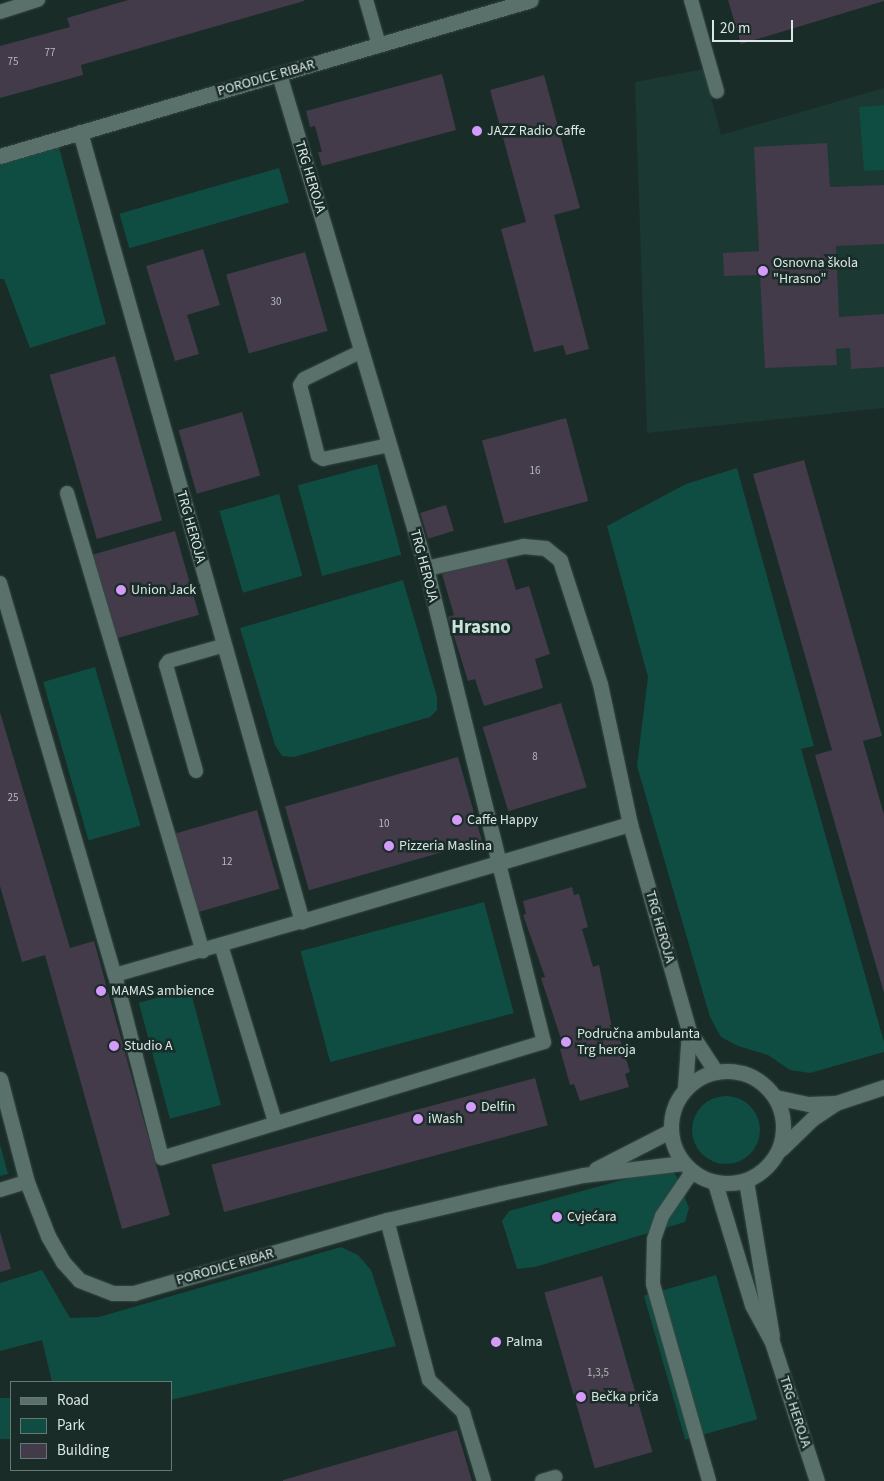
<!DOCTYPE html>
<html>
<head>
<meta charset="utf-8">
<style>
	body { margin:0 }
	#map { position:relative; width:884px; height:1481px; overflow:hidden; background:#192c28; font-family:"Source Sans 3",sans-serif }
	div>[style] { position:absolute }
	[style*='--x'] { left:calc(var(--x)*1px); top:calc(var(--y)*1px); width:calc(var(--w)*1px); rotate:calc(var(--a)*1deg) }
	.built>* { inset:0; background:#1b3832 }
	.green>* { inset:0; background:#0f4c42; transform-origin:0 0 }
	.round { border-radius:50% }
	.building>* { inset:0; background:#433b49; transform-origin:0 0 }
	.roads { filter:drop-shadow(0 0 1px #374744) drop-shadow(0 0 1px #374744) }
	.lane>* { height:14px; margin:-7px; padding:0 7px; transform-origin:7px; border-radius:7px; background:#5a706b }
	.street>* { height:15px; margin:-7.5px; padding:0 7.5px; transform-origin:7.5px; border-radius:7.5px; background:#5a706b }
	.street>.ring { margin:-7.5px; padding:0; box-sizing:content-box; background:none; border:15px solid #5a706b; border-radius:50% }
	.dots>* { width:14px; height:14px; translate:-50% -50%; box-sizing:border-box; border:2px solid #192c28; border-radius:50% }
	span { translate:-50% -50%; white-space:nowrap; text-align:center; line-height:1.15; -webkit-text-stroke:5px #192c28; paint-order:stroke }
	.number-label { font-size:11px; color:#b5bcbd }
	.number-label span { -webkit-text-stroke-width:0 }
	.street-label { font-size:14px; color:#dbe7e4 }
	.poi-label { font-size:14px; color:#dbe7e4 }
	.left { translate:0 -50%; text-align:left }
	.district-label { font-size:19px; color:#cbe2dd; font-weight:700 }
	.legend { position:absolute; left:10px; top:1381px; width:162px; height:90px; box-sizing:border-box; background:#192c28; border:1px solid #677773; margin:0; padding:6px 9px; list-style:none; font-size:15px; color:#dbe7e4 }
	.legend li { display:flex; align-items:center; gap:10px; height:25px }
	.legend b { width:25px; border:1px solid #677773 }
	.scale { position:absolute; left:712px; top:20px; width:81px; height:22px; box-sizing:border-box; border:2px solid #dbe7e4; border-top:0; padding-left:6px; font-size:15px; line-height:18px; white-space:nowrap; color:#dbe7e4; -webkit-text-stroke:4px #192c28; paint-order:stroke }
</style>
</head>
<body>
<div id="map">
	<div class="built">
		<i style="clip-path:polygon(704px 69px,721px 135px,884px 88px,884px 408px,647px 433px,635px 82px)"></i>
	</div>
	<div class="green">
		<i style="clip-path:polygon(884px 105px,884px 170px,864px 171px,859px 107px)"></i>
		<i style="clip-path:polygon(59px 147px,106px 324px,30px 348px,4px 279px,0 279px,0 163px)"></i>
		<i style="left:279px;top:168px;width:36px;height:166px;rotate:74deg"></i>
		<i style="left:377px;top:464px;width:94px;height:82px;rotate:75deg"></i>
		<i style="clip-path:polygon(737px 468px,814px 746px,801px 749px,884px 1042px,884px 1052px,810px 1073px,790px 1070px,768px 1055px,738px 1046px,721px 1037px,710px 1017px,637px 766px,648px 677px,607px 526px,686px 484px)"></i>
		<i style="left:279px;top:494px;width:85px;height:62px;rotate:74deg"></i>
		<i style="clip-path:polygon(403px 580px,437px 697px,437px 710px,430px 717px,294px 757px,282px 756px,275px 745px,240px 628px)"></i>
		<i style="left:95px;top:667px;width:165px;height:54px;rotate:74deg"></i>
		<i style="left:484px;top:902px;width:115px;height:190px;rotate:75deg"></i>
		<i style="left:190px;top:989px;width:120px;height:53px;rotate:75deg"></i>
		<i class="round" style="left:692px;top:1096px;width:68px;height:68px"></i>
		<i style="clip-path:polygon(0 1144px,8px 1174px,0 1176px)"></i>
		<i style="clip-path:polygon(666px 1168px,676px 1175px,689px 1208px,685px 1222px,535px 1267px,517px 1269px,502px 1221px,509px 1211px)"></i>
		<i style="clip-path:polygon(341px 1247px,358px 1255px,371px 1270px,396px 1346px,171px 1400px,171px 1382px,52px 1382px,42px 1340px,0 1351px,0 1283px,42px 1270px,70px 1318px,99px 1317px)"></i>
		<i style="left:716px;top:1275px;width:150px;height:75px;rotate:74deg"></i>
		<i style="left:11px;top:1398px;width:41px;height:11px;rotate:90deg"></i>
	</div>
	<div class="building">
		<i style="clip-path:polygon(128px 0,304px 0,304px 1px,81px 65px,83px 75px,0 98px,0 46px,70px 27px,67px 18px)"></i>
		<i style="clip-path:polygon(728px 0,884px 0,884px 1px,741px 44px)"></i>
		<i style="clip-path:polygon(442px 74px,456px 130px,322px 166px,318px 152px,322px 152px,315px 126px,310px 127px,306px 111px)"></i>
		<i style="clip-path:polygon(544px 75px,580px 208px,554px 215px,589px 349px,566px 355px,563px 345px,534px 352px,501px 229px,526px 222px,490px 90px)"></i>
		<i style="clip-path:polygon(827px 143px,830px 187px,884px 185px,884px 244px,836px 246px,839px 317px,884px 314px,884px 367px,851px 369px,850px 348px,836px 349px,837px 365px,765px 368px,760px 275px,724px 276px,723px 253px,759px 251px,754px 147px)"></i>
		<i style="clip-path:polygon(203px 249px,220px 305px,187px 315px,199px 354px,175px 361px,146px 266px)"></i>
		<i style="left:305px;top:252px;width:82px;height:82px;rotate:74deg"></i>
		<i style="left:115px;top:356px;width:171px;height:68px;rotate:74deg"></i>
		<i style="left:242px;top:412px;width:66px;height:66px;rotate:74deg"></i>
		<i style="left:566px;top:418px;width:86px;height:87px;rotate:75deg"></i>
		<i style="clip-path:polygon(804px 460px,882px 736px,863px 741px,884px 815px,884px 993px,815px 755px,832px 750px,753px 474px)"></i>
		<i style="left:446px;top:505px;width:27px;height:27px;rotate:73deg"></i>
		<i style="left:175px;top:531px;width:87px;height:88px;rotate:74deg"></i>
		<i style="clip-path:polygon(505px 554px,516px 590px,529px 586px,550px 654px,535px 659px,543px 688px,484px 706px,475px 679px,468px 681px,448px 617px,454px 615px,442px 574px)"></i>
		<i style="left:561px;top:703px;width:88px;height:82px;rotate:73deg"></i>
		<i style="clip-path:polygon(0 712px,70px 948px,94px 941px,170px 1215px,122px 1229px,45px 955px,22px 962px,0 886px)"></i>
		<i style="left:458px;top:757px;width:87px;height:180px;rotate:74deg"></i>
		<i style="left:257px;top:810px;width:82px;height:86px;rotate:74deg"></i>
		<i style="clip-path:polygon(572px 887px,574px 895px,579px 894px,588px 927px,582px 929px,593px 967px,599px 965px,614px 1037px,619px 1036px,630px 1072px,625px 1074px,629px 1087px,580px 1101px,574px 1084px,570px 1085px,560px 1049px,564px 1048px,541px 978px,545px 977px,523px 915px,526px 914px,523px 901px)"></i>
		<i style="left:535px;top:1078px;width:49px;height:335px;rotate:75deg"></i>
		<i style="clip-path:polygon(0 1232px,11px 1269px,0 1272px)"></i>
		<i style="left:602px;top:1276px;width:183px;height:60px;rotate:74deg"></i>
		<i style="clip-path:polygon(457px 1430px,472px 1481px,283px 1481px,283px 1480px)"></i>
	</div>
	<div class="roads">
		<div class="lane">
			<i style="--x:366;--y:0;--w:47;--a:73.9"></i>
			<i style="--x:691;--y:0;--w:95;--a:74.1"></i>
			<i style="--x:0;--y:12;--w:40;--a:-18"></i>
			<i style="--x:362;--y:351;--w:64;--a:154.2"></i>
			<i style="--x:304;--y:379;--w:7;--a:124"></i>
			<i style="--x:300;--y:385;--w:73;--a:75.8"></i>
			<i style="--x:318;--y:456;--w:6;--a:31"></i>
			<i style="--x:323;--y:459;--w:67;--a:-12"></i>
			<i style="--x:67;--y:493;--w:478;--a:73.5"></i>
			<i style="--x:0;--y:583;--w:409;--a:73.7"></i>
			<i style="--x:115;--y:975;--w:189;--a:75.6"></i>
			<i style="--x:162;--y:1158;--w:399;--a:-16.9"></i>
			<i style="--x:544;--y:1042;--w:184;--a:-104.2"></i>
			<i style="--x:196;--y:771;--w:110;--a:-105.8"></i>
			<i style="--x:166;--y:665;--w:5;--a:-53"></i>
			<i style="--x:169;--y:661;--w:58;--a:-15.9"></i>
			<i style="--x:221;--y:945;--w:185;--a:73"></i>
			<i style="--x:115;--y:975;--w:195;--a:-16.1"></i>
			<i style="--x:692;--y:1172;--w:53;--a:124.3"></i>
			<i style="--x:662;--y:1216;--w:24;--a:109"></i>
			<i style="--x:654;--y:1239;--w:45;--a:91.3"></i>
			<i style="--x:653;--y:1284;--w:205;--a:74.1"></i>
			<i style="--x:0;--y:1190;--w:28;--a:-17"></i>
			<i style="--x:387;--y:1220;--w:165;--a:75.3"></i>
			<i style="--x:429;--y:1380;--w:47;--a:43.3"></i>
			<i style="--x:463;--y:1412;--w:72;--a:73.1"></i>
			<i style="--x:542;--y:1481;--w:14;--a:-17"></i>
		</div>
		<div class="street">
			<i style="--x:279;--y:74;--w:515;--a:73.43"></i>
			<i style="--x:426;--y:568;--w:305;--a:76.1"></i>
			<i style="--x:80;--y:132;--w:820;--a:74.29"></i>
			<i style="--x:302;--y:921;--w:342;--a:-16.5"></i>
			<i style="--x:630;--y:824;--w:143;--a:-102.1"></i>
			<i style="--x:600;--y:684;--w:130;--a:-107.9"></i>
			<i style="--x:560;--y:560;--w:19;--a:-141"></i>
			<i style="--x:545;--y:548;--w:22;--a:-175"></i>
			<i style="--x:523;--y:546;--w:99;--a:167.2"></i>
			<i style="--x:0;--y:156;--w:553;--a:-16.37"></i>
			<i style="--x:630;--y:824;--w:215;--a:74.1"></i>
			<i style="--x:689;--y:1031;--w:57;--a:94"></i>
			<i style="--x:689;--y:1031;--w:49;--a:56.6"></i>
			<i class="ring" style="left:671px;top:1071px;width:97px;height:97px"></i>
			<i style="--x:0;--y:1079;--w:106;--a:75.3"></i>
			<i style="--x:27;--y:1182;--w:58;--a:68.7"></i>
			<i style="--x:48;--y:1236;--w:30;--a:60"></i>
			<i style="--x:63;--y:1262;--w:24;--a:48"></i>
			<i style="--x:79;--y:1280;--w:36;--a:21"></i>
			<i style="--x:113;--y:1293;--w:21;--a:0"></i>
			<i style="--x:134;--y:1293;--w:263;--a:-16.1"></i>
			<i style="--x:387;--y:1220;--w:117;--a:-13.3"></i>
			<i style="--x:501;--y:1193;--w:84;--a:-12.4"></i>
			<i style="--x:583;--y:1175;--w:101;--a:-6.8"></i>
			<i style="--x:775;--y:1097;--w:35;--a:12"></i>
			<i style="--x:809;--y:1104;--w:27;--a:-2"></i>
			<i style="--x:781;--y:1149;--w:43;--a:-44.1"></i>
			<i style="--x:812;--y:1119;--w:29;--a:-34"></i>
			<i style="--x:836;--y:1103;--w:51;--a:-18.4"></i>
			<i style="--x:596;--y:1169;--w:83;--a:-27.2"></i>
			<i style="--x:746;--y:1181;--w:157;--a:80.5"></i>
			<i style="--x:715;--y:1183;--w:127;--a:73.1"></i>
			<i style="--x:752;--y:1305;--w:42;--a:61.6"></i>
			<i style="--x:772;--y:1342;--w:146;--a:72.1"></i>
		</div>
	</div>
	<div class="dots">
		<i style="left:477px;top:131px;background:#d59bfa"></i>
		<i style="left:763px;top:271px;background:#d59bfa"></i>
		<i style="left:121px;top:590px;background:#d59bfa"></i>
		<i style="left:457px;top:820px;background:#d59bfa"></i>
		<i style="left:389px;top:846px;background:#d59bfa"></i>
		<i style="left:101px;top:991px;background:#d59bfa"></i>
		<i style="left:566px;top:1042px;background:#d59bfa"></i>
		<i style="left:114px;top:1046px;background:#d59bfa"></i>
		<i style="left:471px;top:1107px;background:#d59bfa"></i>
		<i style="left:418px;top:1119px;background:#d59bfa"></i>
		<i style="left:557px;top:1217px;background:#d59bfa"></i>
		<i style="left:496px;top:1342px;background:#d59bfa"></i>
		<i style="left:581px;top:1397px;background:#d59bfa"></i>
	</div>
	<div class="number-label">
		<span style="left:50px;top:53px">77</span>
		<span style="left:13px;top:62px">75</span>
		<span style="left:276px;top:302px">30</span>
		<span style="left:535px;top:471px">16</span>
		<span style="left:535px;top:757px">8</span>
		<span style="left:13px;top:798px">25</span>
		<span style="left:384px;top:824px">10</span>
		<span style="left:227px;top:862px">12</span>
		<span style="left:598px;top:1373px">1,3,5</span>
	</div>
	<div class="street-label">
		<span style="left:266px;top:78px;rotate:-16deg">PORODICE RIBAR</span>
		<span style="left:310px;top:177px;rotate:73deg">TRG HEROJA</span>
		<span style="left:191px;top:527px;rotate:74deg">TRG HEROJA</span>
		<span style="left:424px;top:566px;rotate:75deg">TRG HEROJA</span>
		<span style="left:660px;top:927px;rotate:74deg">TRG HEROJA</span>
		<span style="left:225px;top:1267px;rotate:-16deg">PORODICE RIBAR</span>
		<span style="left:795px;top:1412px;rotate:72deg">TRG HEROJA</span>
	</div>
	<div class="poi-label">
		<span class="left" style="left:487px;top:131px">JAZZ Radio Caffe</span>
		<span class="left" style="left:773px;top:271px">Osnovna škola<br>"Hrasno"</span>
		<span class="left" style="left:131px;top:590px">Union Jack</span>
		<span class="left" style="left:467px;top:820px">Caffe Happy</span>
		<span class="left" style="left:399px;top:846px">Pizzeria Maslina</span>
		<span class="left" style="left:111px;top:991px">MAMAS ambience</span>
		<span class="left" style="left:577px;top:1042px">Područna ambulanta<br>Trg heroja</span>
		<span class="left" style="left:124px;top:1046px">Studio A</span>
		<span class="left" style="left:481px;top:1107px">Delfin</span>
		<span class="left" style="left:428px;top:1119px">iWash</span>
		<span class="left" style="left:567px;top:1217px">Cvjećara</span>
		<span class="left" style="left:506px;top:1342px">Palma</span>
		<span class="left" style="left:591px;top:1397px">Bečka priča</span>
	</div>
	<div class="district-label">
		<span style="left:481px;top:628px">Hrasno</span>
	</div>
	<ul class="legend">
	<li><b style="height:6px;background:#5a706b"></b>Road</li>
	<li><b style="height:14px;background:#0f4c42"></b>Park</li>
	<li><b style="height:14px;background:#433b49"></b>Building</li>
	</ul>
	<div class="scale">20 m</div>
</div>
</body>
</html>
